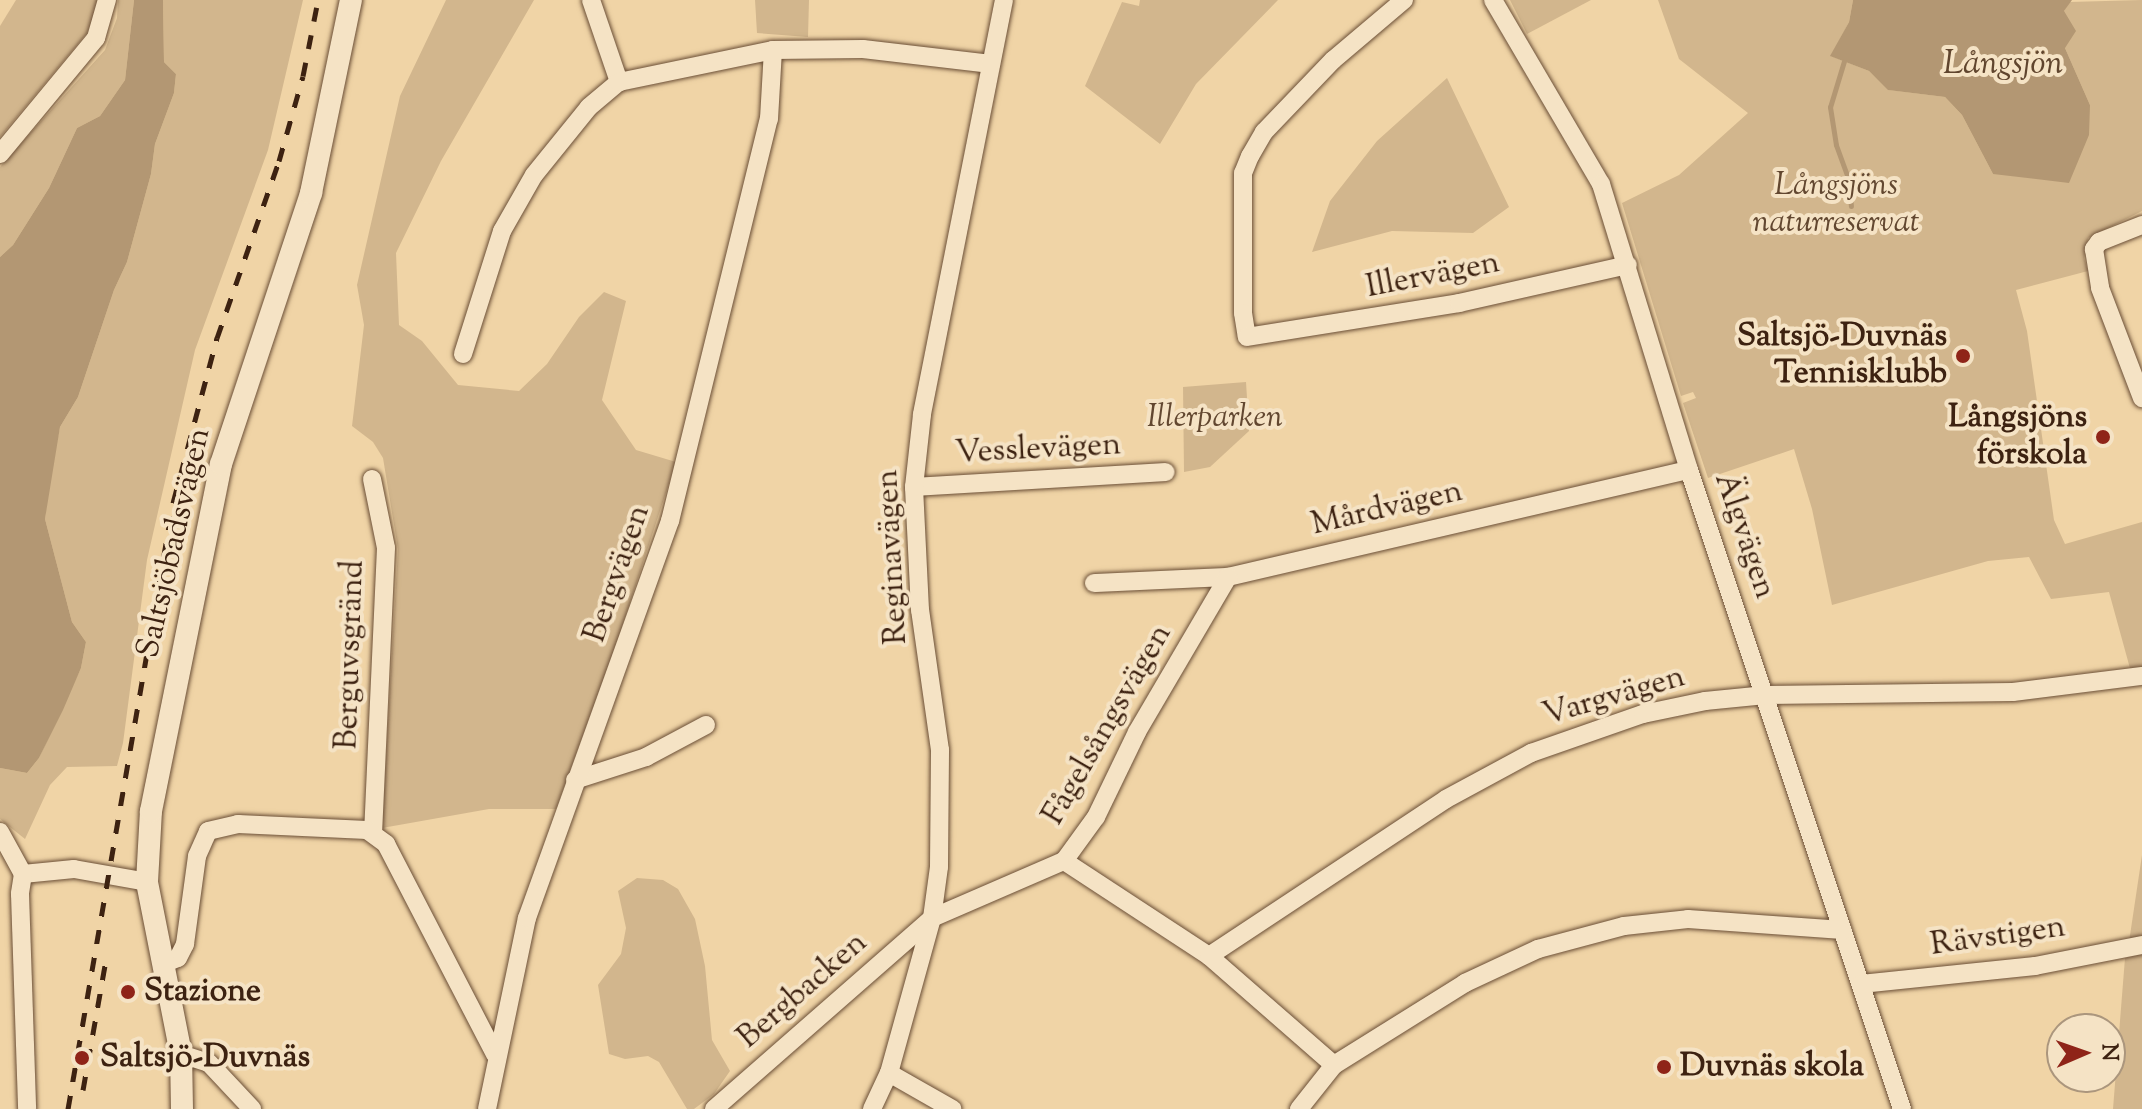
<!DOCTYPE html>
<html>
<head>
<meta charset="utf-8">
<style>
	body { margin:0 }
	#map { position:relative; width:2142px; height:1109px; overflow:hidden; background:#f0d4a6; font-family:"Sorts Mill Goudy",serif }
	div>[style] { position:absolute }
	[style*='--x'] { left:calc(var(--x)*1px); top:calc(var(--y)*1px); width:calc(var(--w)*1px); rotate:calc(var(--a)*1deg) }
	.green>* { inset:0; background:#d2b68d }
	.water>* { inset:0; background:#b39773 }
	.stream>* { height:5px; margin:-2.5px; padding:0 2.5px; transform-origin:2.5px; border-radius:2.5px; background:#b39773 }
	.roads { filter:drop-shadow(0 0 2px #6a4e36) drop-shadow(0 0 2px #6a4e36) }
	.minor>* { height:18px; margin:-9px; padding:0 9px; transform-origin:9px; border-radius:9px; background:#f5e3c5 }
	.tertiary>* { height:22px; margin:-11px; padding:0 11px; transform-origin:11px; border-radius:11px; background:#f5e3c5 }
	.rail>* { height:5px; margin-top:-2.5px; transform-origin:0; background:repeating-linear-gradient(90deg,#3d2211 0 14px,transparent 0 28px) }
	.dots>* { width:22px; height:22px; translate:-50% -50%; box-sizing:border-box; border:4px solid #f5e3c5; border-radius:50% }
	span { translate:-50% -50%; white-space:nowrap; text-align:center; line-height:1.15; -webkit-text-stroke:8px #f5e3c5; paint-order:stroke }
	.park-label { font-size:32px; color:#624730; font-style:italic }
	.street-label { font-size:32px; color:#3d2211 }
	.poi-label { font-size:32px; color:#3d2211; font-weight:700 }
	.right { translate:-100% -50%; text-align:right }
	.left { translate:0 -50%; text-align:left }
	.water-label { font-size:34px; color:#60452e; font-style:italic }
	.north { position:absolute; left:2046px; top:1013px; width:80px; height:80px; box-sizing:border-box; background:#f5e3c5; border:2px solid #ab967d; border-radius:50%; rotate:88deg; font-size:22px; font-weight:700; line-height:32px; text-align:center; color:#3d2211 }
	.north::after { content:''; display:block; margin:auto; width:28px; height:36px; background:#8f2418; clip-path:polygon(50% 0,100% 100%,50% 72%,0 100%) }
</style>
</head>
<body>
<div id="map">
	<div class="green">
		<i style="clip-path:polygon(16px 0,98px 0,99px 5px,87px 33px,0 137px,0 26px)"></i>
		<i style="clip-path:polygon(118px 0,134px 0,125px 80px,100px 116px,77px 128px,49px 188px,13px 245px,0 257px,0 167px,105px 50px,117px 18px)"></i>
		<i style="clip-path:polygon(163px 0,303px 0,268px 150px,195px 350px,147px 560px,123px 743px,117px 766px,67px 767px,50px 785px,25px 839px,0 819px,0 768px,27px 773px,39px 758px,81px 668px,86px 642px,72px 622px,45px 519px,50px 475px,60px 427px,78px 397px,114px 290px,127px 262px,151px 174px,155px 144px,174px 93px,176px 74px,164px 62px)"></i>
		<i style="clip-path:polygon(446px 0,534px 0,441px 161px,396px 253px,399px 325px,422px 341px,458px 385px,519px 391px,547px 364px,579px 317px,604px 292px,626px 301px,602px 400px,636px 450px,676px 462px,618px 639px,556px 809px,489px 809px,382px 828px,398px 549px,383px 458px,373px 442px,352px 426px,364px 325px,357px 285px,400px 96px)"></i>
		<i style="clip-path:polygon(755px 0,809px 0,808px 37px,757px 33px)"></i>
		<i style="clip-path:polygon(1140px 0,1278px 0,1196px 84px,1160px 144px,1085px 86px,1122px 2px,1139px 6px)"></i>
		<i style="clip-path:polygon(1510px 0,1591px 0,1527px 34px)"></i>
		<i style="clip-path:polygon(1658px 0,1853px 0,1849px 22px,1831px 56px,1869px 71px,1889px 90px,1945px 97px,1962px 115px,1993px 174px,2090px 105px,2065px 48px,2064px 11px,2069px 2px,2142px 0,2142px 211px,2088px 238px,2084px 258px,2088px 271px,2016px 290px,2027px 331px,2054px 520px,2065px 544px,2142px 522px,2142px 670px,2131px 672px,2109px 592px,2051px 599px,2029px 557px,1988px 561px,1832px 605px,1812px 509px,1794px 449px,1708px 478px,1683px 403px,1696px 398px,1693px 392px,1681px 396px,1622px 203px,1679px 175px,1748px 113px,1679px 59px)"></i>
		<i style="clip-path:polygon(1447px 78px,1509px 207px,1473px 233px,1392px 231px,1312px 252px,1330px 201px,1377px 141px)"></i>
		<i style="clip-path:polygon(1246px 382px,1249px 431px,1210px 467px,1184px 472px,1183px 387px)"></i>
		<i style="clip-path:polygon(2142px 855px,2142px 939px,2129px 942px)"></i>
		<i style="clip-path:polygon(637px 878px,663px 880px,678px 889px,695px 919px,705px 966px,712px 1040px,730px 1071px,714px 1094px,694px 1109px,687px 1109px,659px 1062px,648px 1056px,625px 1059px,609px 1054px,598px 985px,621px 954px,626px 928px,618px 891px)"></i>
		<i style="clip-path:polygon(2142px 954px,2142px 1109px,2113px 1109px,2125px 958px)"></i>
	</div>
	<div class="water">
		<i style="clip-path:polygon(134px 0,163px 0,164px 62px,176px 74px,174px 93px,155px 144px,151px 174px,127px 262px,114px 290px,78px 397px,60px 427px,45px 519px,72px 622px,86px 642px,81px 668px,63px 710px,39px 758px,27px 773px,0 768px,0 257px,13px 245px,49px 188px,77px 128px,100px 116px,125px 80px)"></i>
		<i style="clip-path:polygon(1853px 0,2072px 0,2064px 11px,2076px 31px,2065px 48px,2090px 105px,2089px 135px,2069px 183px,1993px 174px,1962px 115px,1945px 97px,1888px 90px,1869px 71px,1830px 56px,1849px 22px)"></i>
	</div>
	<div class="stream">
		<i style="--x:1844;--y:61;--w:48;--a:106.9"></i>
		<i style="--x:1830;--y:107;--w:38;--a:81"></i>
		<i style="--x:1836;--y:145;--w:37;--a:70"></i>
		<i style="--x:1850;--y:193;--w:13;--a:86"></i>
	</div>
	<div class="roads">
		<div class="minor">
			<i style="--x:591;--y:0;--w:87;--a:71.1"></i>
			<i style="--x:1404;--y:0;--w:93;--a:139.8"></i>
			<i style="--x:1333;--y:60;--w:100;--a:133.8"></i>
			<i style="--x:1264;--y:132;--w:28;--a:120"></i>
			<i style="--x:1250;--y:156;--w:18;--a:112"></i>
			<i style="--x:1243;--y:173;--w:140;--a:90"></i>
			<i style="--x:1243;--y:313;--w:24;--a:81"></i>
			<i style="--x:1247;--y:337;--w:215;--a:-9.1"></i>
			<i style="--x:1459;--y:303;--w:173;--a:-12.7"></i>
			<i style="--x:1493;--y:0;--w:213;--a:59.6"></i>
			<i style="--x:1601;--y:184;--w:299;--a:72.9"></i>
			<i style="--x:1689;--y:470;--w:674;--a:71.57"></i>
			<i style="--x:0;--y:154;--w:151;--a:-50.4"></i>
			<i style="--x:96;--y:38;--w:40;--a:-74"></i>
			<i style="--x:2142;--y:225;--w:46;--a:158.4"></i>
			<i style="--x:2099;--y:242;--w:9;--a:126"></i>
			<i style="--x:2094;--y:249;--w:39;--a:81"></i>
			<i style="--x:2100;--y:288;--w:118;--a:69.1"></i>
			<i style="--x:463;--y:354;--w:129;--a:-72.4"></i>
			<i style="--x:502;--y:231;--w:64;--a:-60.3"></i>
			<i style="--x:534;--y:175;--w:87;--a:-51"></i>
			<i style="--x:589;--y:107;--w:39;--a:-40"></i>
			<i style="--x:619;--y:82;--w:157;--a:-11.7"></i>
			<i style="--x:773;--y:50;--w:90;--a:-0.6"></i>
			<i style="--x:863;--y:49;--w:129;--a:6.7"></i>
			<i style="--x:372;--y:479;--w:70;--a:78.5"></i>
			<i style="--x:386;--y:548;--w:286;--a:92.6"></i>
			<i style="--x:914;--y:487;--w:252;--a:-3.4"></i>
			<i style="--x:1094;--y:583;--w:134;--a:-2.6"></i>
			<i style="--x:1228;--y:577;--w:473;--a:-13.1"></i>
			<i style="--x:575;--y:780;--w:75;--a:-17.9"></i>
			<i style="--x:646;--y:757;--w:68;--a:-28.1"></i>
			<i style="--x:0;--y:832;--w:48;--a:61.3"></i>
			<i style="--x:23;--y:874;--w:51;--a:-5.6"></i>
			<i style="--x:74;--y:869;--w:74;--a:10.1"></i>
			<i style="--x:1064;--y:861;--w:173;--a:33.2"></i>
			<i style="--x:1209;--y:956;--w:166;--a:41.1"></i>
			<i style="--x:23;--y:874;--w:20;--a:99"></i>
			<i style="--x:20;--y:894;--w:215;--a:88.1"></i>
			<i style="--x:1209;--y:956;--w:284;--a:-33.5"></i>
			<i style="--x:1446;--y:799;--w:97;--a:-28.4"></i>
			<i style="--x:1531;--y:753;--w:119;--a:-19.2"></i>
			<i style="--x:1643;--y:714;--w:63;--a:-11.8"></i>
			<i style="--x:1705;--y:701;--w:61;--a:-5.6"></i>
			<i style="--x:1766;--y:695;--w:247;--a:-0.7"></i>
			<i style="--x:2013;--y:692;--w:130;--a:-7.1"></i>
			<i style="--x:163;--y:964;--w:16;--a:-22"></i>
			<i style="--x:178;--y:958;--w:16;--a:-63"></i>
			<i style="--x:185;--y:944;--w:89;--a:-82.2"></i>
			<i style="--x:197;--y:856;--w:27;--a:-66"></i>
			<i style="--x:208;--y:831;--w:31;--a:-13"></i>
			<i style="--x:238;--y:824;--w:129;--a:2.7"></i>
			<i style="--x:367;--y:830;--w:24;--a:36"></i>
			<i style="--x:386;--y:844;--w:237;--a:62.6"></i>
			<i style="--x:1861;--y:984;--w:175;--a:-5.9"></i>
			<i style="--x:2035;--y:966;--w:109;--a:-11.1"></i>
			<i style="--x:181;--y:1054;--w:29;--a:18"></i>
			<i style="--x:209;--y:1063;--w:63;--a:46.9"></i>
			<i style="--x:889;--y:1073;--w:73;--a:29.7"></i>
			<i style="--x:487;--y:1109;--w:195;--a:-78.2"></i>
			<i style="--x:527;--y:918;--w:422;--a:-70.2"></i>
			<i style="--x:670;--y:521;--w:414;--a:-76.2"></i>
			<i style="--x:769;--y:119;--w:69;--a:-86.7"></i>
			<i style="--x:714;--y:1109;--w:290;--a:-41.2"></i>
			<i style="--x:932;--y:918;--w:144;--a:-23.4"></i>
			<i style="--x:1064;--y:861;--w:54;--a:-54"></i>
			<i style="--x:1096;--y:817;--w:94;--a:-64.2"></i>
			<i style="--x:1137;--y:732;--w:180;--a:-59.6"></i>
			<i style="--x:872;--y:1109;--w:40;--a:-65"></i>
			<i style="--x:889;--y:1073;--w:161;--a:-74.5"></i>
			<i style="--x:932;--y:918;--w:51;--a:-82.2"></i>
			<i style="--x:939;--y:867;--w:117;--a:-89.5"></i>
			<i style="--x:940;--y:750;--w:141;--a:-98.1"></i>
			<i style="--x:920;--y:610;--w:123;--a:-92.8"></i>
			<i style="--x:914;--y:487;--w:73;--a:-83.7"></i>
			<i style="--x:922;--y:414;--w:422;--a:-78.8"></i>
			<i style="--x:1299;--y:1109;--w:56;--a:-51.5"></i>
			<i style="--x:1334;--y:1065;--w:155;--a:-32"></i>
			<i style="--x:1465;--y:983;--w:81;--a:-25"></i>
			<i style="--x:1538;--y:949;--w:89;--a:-15"></i>
			<i style="--x:1624;--y:926;--w:64;--a:-6.2"></i>
			<i style="--x:1688;--y:919;--w:155;--a:4.1"></i>
		</div>
		<div class="tertiary">
			<i style="--x:182;--y:1109;--w:55;--a:-91"></i>
			<i style="--x:181;--y:1054;--w:175;--a:-101.2"></i>
			<i style="--x:147;--y:882;--w:71;--a:-86.8"></i>
			<i style="--x:151;--y:811;--w:354;--a:-78.6"></i>
			<i style="--x:221;--y:464;--w:286;--a:-71.6"></i>
			<i style="--x:311;--y:193;--w:197;--a:-78.3"></i>
		</div>
	</div>
	<div class="rail">
		<i style="--x:177;--y:546;--w:96;--a:-78"></i>
		<i style="--x:83;--y:1090;--w:132;--a:-80"></i>
		<i style="--x:68;--y:1109;--w:615;--a:-80.17"></i>
		<i style="--x:173;--y:503;--w:171;--a:-75.1"></i>
		<i style="--x:217;--y:338;--w:188;--a:-70.7"></i>
		<i style="--x:279;--y:161;--w:88;--a:-74.2"></i>
		<i style="--x:303;--y:76;--w:77;--a:-78.8"></i>
	</div>
	<div class="dots">
		<i style="left:1963px;top:356px;background:#8f2418"></i>
		<i style="left:2103px;top:437px;background:#8f2418"></i>
		<i style="left:128px;top:992px;background:#8f2418"></i>
		<i style="left:82px;top:1058px;background:#8f2418"></i>
		<i style="left:1664px;top:1067px;background:#8f2418"></i>
	</div>
	<div class="park-label">
		<span style="left:1836px;top:205px">Långsjöns<br>naturreservat</span>
		<span style="left:1215px;top:418px">Illerparken</span>
	</div>
	<div class="street-label">
		<span style="left:1433px;top:276px;rotate:-11deg">Illervägen</span>
		<span style="left:1038px;top:450px;rotate:-3deg">Vesslevägen</span>
		<span style="left:1387px;top:509px;rotate:-13deg">Mårdvägen</span>
		<span style="left:1744px;top:536px;rotate:71deg">Älgvägen</span>
		<span style="left:175px;top:543px;rotate:-77deg">Saltsjöbadsvägen</span>
		<span style="left:893px;top:557px;rotate:-93deg">Reginavägen</span>
		<span style="left:618px;top:574px;rotate:-71deg">Bergvägen</span>
		<span style="left:351px;top:655px;rotate:-88deg">Berguvsgränd</span>
		<span style="left:1614px;top:697px;rotate:-16deg">Vargvägen</span>
		<span style="left:1108px;top:725px;rotate:-60deg">Fågelsångsvägen</span>
		<span style="left:1998px;top:937px;rotate:-8deg">Rävstigen</span>
		<span style="left:803px;top:991px;rotate:-41deg">Bergbacken</span>
	</div>
	<div class="poi-label">
		<span class="right" style="left:1947px;top:356px">Saltsjö-Duvnäs<br>Tennisklubb</span>
		<span class="right" style="left:2087px;top:437px">Långsjöns<br>förskola</span>
		<span class="left" style="left:144px;top:992px">Stazione</span>
		<span class="left" style="left:100px;top:1058px">Saltsjö-Duvnäs</span>
		<span class="left" style="left:1680px;top:1067px">Duvnäs skola</span>
	</div>
	<div class="water-label">
		<span style="left:2003px;top:65px">Långsjön</span>
	</div>
	<div class="north">N</div>
</div>
</body>
</html>
